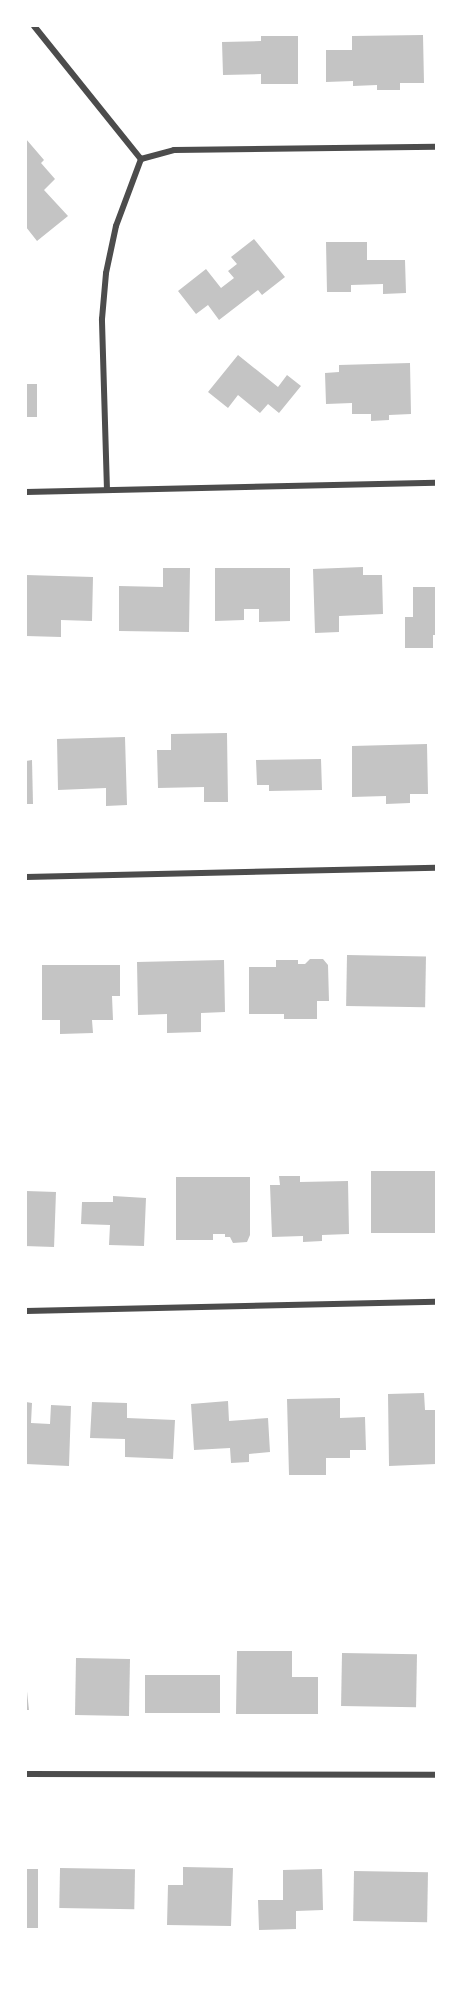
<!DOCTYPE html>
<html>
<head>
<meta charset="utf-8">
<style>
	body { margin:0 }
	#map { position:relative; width:462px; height:1994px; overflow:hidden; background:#fff; font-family:"Nunito Sans",sans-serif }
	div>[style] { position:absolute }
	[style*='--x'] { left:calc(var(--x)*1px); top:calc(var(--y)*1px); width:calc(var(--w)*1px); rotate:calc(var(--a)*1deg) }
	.building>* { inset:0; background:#c4c4c4; transform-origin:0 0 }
	.minor>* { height:6px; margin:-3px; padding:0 3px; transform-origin:3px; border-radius:3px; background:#4c4c4c }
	span { translate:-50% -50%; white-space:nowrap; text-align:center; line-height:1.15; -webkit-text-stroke:6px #fff; paint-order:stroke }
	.frame { position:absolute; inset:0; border:27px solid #fff; pointer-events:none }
</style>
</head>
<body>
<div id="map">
	<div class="building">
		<i style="clip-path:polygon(423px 35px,424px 83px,400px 83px,400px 90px,377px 90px,377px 85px,353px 86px,353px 81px,326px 82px,326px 50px,352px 50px,352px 36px)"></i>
		<i style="clip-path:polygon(261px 36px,298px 36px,298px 84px,261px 84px,261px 74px,223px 75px,222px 42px,261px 41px)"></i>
		<i style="clip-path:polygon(26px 139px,44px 160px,41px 163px,55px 179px,44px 190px,68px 216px,37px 241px,26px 227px)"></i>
		<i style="clip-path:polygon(254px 239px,285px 277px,262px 295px,258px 290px,219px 320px,208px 305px,196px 314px,178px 291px,206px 269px,221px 288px,234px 278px,228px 271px,237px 264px,231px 257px)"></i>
		<i style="clip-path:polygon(326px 242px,367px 242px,367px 260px,405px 260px,406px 293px,383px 294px,383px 284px,351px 285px,351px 292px,327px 292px)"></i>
		<i style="clip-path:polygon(238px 355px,278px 387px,287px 375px,301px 386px,279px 413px,268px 404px,260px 413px,238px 395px,228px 408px,208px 392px)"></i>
		<i style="clip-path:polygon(410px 363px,411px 414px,389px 415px,389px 420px,371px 421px,371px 414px,352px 414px,352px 403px,326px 404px,325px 373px,339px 372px,339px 365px)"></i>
		<i style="left:37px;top:384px;width:33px;height:11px;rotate:90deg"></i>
		<i style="clip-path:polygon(363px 567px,363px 575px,382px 575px,383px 614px,339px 616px,339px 632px,315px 633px,313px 569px)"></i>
		<i style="clip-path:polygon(163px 568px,190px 568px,189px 632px,119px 631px,119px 586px,163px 587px)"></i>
		<i style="clip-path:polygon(215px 568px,290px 568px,290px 621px,259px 622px,259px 609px,244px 609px,244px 620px,215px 621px)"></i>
		<i style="clip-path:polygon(26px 575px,93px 577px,92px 621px,61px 620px,61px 637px,26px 636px)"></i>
		<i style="clip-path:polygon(413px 587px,436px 587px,436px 635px,433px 635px,433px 648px,405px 648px,405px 617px,413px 617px)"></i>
		<i style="clip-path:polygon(227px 733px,228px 802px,204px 802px,204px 787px,158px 788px,157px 750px,171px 750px,171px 734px)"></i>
		<i style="clip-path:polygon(125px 737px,127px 805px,106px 806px,106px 788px,58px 790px,57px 739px)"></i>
		<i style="clip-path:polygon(427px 744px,428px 794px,410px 794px,410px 803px,386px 804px,386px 796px,352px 797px,352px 746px)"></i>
		<i style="clip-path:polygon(321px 759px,322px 790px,269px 791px,269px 785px,257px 785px,256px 760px)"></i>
		<i style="clip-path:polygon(32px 760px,33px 804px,26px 804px,26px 761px)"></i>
		<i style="left:347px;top:955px;width:79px;height:51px;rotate:1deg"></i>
		<i style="clip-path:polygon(310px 959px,323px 959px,328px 965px,329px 1001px,317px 1001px,317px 1019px,284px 1019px,284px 1014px,249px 1014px,249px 967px,276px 967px,276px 960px,298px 960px,298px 964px,305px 964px)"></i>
		<i style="clip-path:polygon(224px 960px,225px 1012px,201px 1013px,201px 1032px,167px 1033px,167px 1014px,138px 1015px,137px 962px)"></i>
		<i style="clip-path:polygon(42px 965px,120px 965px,120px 996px,112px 996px,113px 1020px,92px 1020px,93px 1033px,60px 1034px,60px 1020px,42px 1020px)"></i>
		<i style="left:436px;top:1171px;width:62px;height:65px;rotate:90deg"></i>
		<i style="clip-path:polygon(279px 1176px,300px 1176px,300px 1182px,348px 1181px,349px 1234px,322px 1235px,322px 1241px,303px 1242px,303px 1236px,272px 1237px,270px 1185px,280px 1185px)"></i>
		<i style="clip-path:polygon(176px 1177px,250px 1177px,250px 1235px,247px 1242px,233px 1243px,230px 1237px,225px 1237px,225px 1234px,213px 1234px,213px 1240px,176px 1240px)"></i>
		<i style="left:26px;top:1191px;width:30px;height:55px;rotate:2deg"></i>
		<i style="clip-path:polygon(113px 1196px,146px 1198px,144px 1246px,109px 1245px,110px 1225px,81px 1224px,82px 1202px,113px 1202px)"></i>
		<i style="clip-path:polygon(424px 1393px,425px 1410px,436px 1410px,436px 1464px,389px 1466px,388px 1394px)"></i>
		<i style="clip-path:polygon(340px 1398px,340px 1418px,365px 1417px,366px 1450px,350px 1450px,350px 1458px,326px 1458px,326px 1475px,289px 1475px,287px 1399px)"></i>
		<i style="clip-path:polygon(228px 1401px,229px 1421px,268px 1418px,270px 1452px,249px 1454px,249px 1462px,231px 1463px,230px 1448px,194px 1450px,191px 1404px)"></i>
		<i style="clip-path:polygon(26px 1402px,32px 1403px,31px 1423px,50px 1424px,51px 1405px,71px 1406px,69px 1466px,26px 1464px)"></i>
		<i style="clip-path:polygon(92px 1402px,127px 1403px,127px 1418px,175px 1420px,173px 1459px,125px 1457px,125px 1439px,90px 1438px)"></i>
		<i style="clip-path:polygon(237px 1651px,292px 1651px,292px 1677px,318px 1677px,318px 1714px,236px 1714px)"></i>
		<i style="left:342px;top:1653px;width:75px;height:53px;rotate:1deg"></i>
		<i style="left:76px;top:1658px;width:54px;height:57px;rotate:1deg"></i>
		<i style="left:145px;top:1675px;width:75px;height:38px"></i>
		<i style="clip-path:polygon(26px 1682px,29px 1710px,26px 1710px)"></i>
		<i style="clip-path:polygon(183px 1867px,233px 1868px,231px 1926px,167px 1925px,168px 1885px,183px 1885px)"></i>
		<i style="left:60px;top:1868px;width:75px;height:40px;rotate:1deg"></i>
		<i style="left:26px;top:1869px;width:12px;height:59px"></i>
		<i style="clip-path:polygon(322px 1869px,323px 1910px,296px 1911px,296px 1929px,259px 1930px,258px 1900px,283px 1900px,283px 1870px)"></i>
		<i style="left:354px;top:1871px;width:74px;height:50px;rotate:1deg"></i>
	</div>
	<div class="minor">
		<i style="--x:34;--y:26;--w:171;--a:51.2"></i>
		<i style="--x:141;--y:159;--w:34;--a:-15"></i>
		<i style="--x:174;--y:150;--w:262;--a:-0.7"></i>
		<i style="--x:107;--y:490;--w:171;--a:-91.7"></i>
		<i style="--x:102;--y:319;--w:46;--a:-85"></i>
		<i style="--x:106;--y:273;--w:48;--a:-78"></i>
		<i style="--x:116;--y:226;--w:72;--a:-69.5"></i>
		<i style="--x:26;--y:492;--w:410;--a:-1.3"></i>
		<i style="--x:26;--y:877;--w:410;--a:-1.3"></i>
		<i style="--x:26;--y:1311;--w:410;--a:-1.3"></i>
		<i style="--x:26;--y:1774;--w:410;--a:0.1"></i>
	</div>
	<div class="frame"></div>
</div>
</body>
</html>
